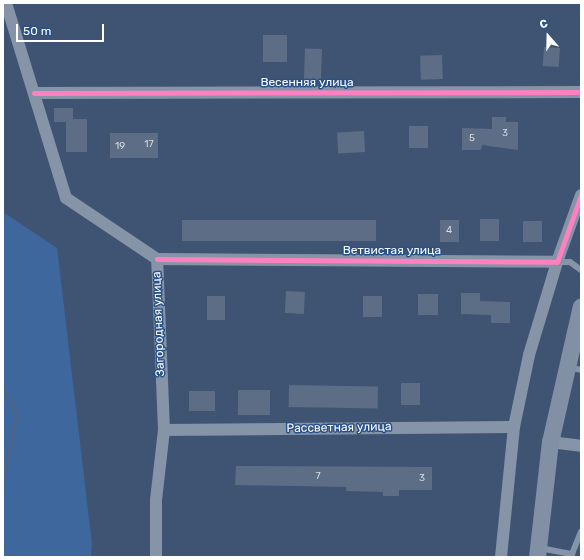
<!DOCTYPE html>
<html>
<head>
<meta charset="utf-8">
<style>
	body { margin:0 }
	#map { position:relative; width:584px; height:560px; overflow:hidden; background:#3f5473; font-family:Rubik,sans-serif }
	div>[style] { position:absolute }
	[style*='--x'] { left:calc(var(--x)*1px); top:calc(var(--y)*1px); width:calc(var(--w)*1px); rotate:calc(var(--a)*1deg) }
	.green>* { inset:0; background:#3e679e }
	.stream>* { height:3.5px; margin:-1.75px; padding:0 1.75px; transform-origin:1.75px; border-radius:1.75px; background:#4a658c }
	.building>* { inset:0; background:#5c6d85; transform-origin:0 0 }
	.lane>* { height:6px; margin:-3px; padding:0 3px; transform-origin:3px; border-radius:3px; background:#8694a8 }
	.street>* { height:12px; margin:-6px; padding:0 6px; transform-origin:6px; border-radius:6px; background:#8694a8 }
	.secondary>* { height:17px; margin:-8.5px; padding:0 8.5px; transform-origin:8.5px; border-radius:8.5px; background:#8190a4 }
	.cycleway>* { height:5px; margin:-2.5px; padding:0 2.5px; transform-origin:2.5px; border-radius:2.5px; background:#ff80c0 }
	span { translate:-50% -50%; white-space:nowrap; text-align:center; line-height:1.15; -webkit-text-stroke:3px #295189; paint-order:stroke }
	.number-label { font-size:10px; color:#d6dae0 }
	.number-label span { -webkit-text-stroke-width:0 }
	.street-label { font-size:12px; color:#fff }
	.frame { position:absolute; inset:0; border:4px solid #fff; pointer-events:none }
	.north { position:absolute; left:528px; top:16px; width:40px; height:40px; -webkit-text-stroke:3px #295189; paint-order:stroke; rotate:340deg; font-size:11px; font-weight:700; line-height:16px; text-align:center; color:#fff }
	.north::after { content:''; display:block; margin:auto; width:14px; height:18px; background:#fff; clip-path:polygon(50% 0,100% 100%,50% 72%,0 100%) }
	.scale { position:absolute; left:16px; top:24px; width:88px; height:18px; box-sizing:border-box; border:2px solid #fff; border-top:0; padding-left:5px; font-size:12px; line-height:14px; white-space:nowrap; color:#fff; -webkit-text-stroke:3px #295189; paint-order:stroke }
</style>
</head>
<body>
<div id="map">
	<div class="green">
		<i style="clip-path:polygon(3px 212px,57px 248px,92px 544px,91px 557px,3px 557px)"></i>
	</div>
	<div class="stream">
		<i style="--x:3;--y:388;--w:29;--a:59"></i>
		<i style="--x:18;--y:413;--w:73;--a:101.9"></i>
	</div>
	<div class="building">
		<i style="left:263px;top:35px;width:24px;height:27px"></i>
		<i style="left:544px;top:47px;width:16px;height:19px;rotate:4deg"></i>
		<i style="left:322px;top:49px;width:31px;height:17px;rotate:92deg"></i>
		<i style="left:442px;top:55px;width:24px;height:22px;rotate:88deg"></i>
		<i style="clip-path:polygon(54px 108px,73px 108px,73px 119px,87px 119px,87px 152px,66px 152px,66px 122px,54px 122px)"></i>
		<i style="clip-path:polygon(492px 117px,506px 117px,506px 122px,518px 122px,518px 150px,482px 145px,481px 150px,462px 150px,462px 128px,492px 129px)"></i>
		<i style="left:409px;top:126px;width:19px;height:22px"></i>
		<i style="left:364px;top:131px;width:21px;height:27px;rotate:87deg"></i>
		<i style="left:158px;top:133px;width:25px;height:48px;rotate:90deg"></i>
		<i style="left:480px;top:219px;width:19px;height:22px"></i>
		<i style="left:182px;top:220px;width:194px;height:21px"></i>
		<i style="left:440px;top:220px;width:19px;height:22px"></i>
		<i style="left:523px;top:221px;width:19px;height:21px"></i>
		<i style="left:286px;top:291px;width:19px;height:22px;rotate:3deg"></i>
		<i style="clip-path:polygon(461px 293px,480px 293px,480px 301px,510px 302px,510px 323px,491px 323px,491px 315px,461px 314px)"></i>
		<i style="left:418px;top:294px;width:20px;height:21px"></i>
		<i style="left:207px;top:296px;width:18px;height:24px"></i>
		<i style="left:363px;top:296px;width:19px;height:21px"></i>
		<i style="left:401px;top:383px;width:19px;height:22px"></i>
		<i style="left:289px;top:385px;width:89px;height:22px;rotate:1deg"></i>
		<i style="left:238px;top:390px;width:32px;height:25px"></i>
		<i style="left:189px;top:391px;width:26px;height:20px"></i>
		<i style="clip-path:polygon(236px 466px,432px 467px,432px 490px,399px 490px,399px 496px,383px 496px,383px 492px,346px 491px,346px 487px,235px 485px)"></i>
	</div>
	<div class="lane">
		<i style="--x:557;--y:262;--w:13;--a:0"></i>
		<i style="--x:570;--y:262;--w:14;--a:36"></i>
		<i style="--x:569;--y:367;--w:12;--a:14"></i>
		<i style="--x:540;--y:548;--w:33;--a:11"></i>
		<i style="--x:572;--y:554;--w:24;--a:-68"></i>
	</div>
	<div class="street">
		<i style="--x:6;--y:3;--w:204;--a:72.9"></i>
		<i style="--x:66;--y:198;--w:110;--a:33.8"></i>
		<i style="--x:34;--y:93;--w:547;--a:-0.1"></i>
		<i style="--x:157;--y:259;--w:400;--a:0.4"></i>
		<i style="--x:557;--y:262;--w:71;--a:-70.3"></i>
		<i style="--x:164;--y:430;--w:350;--a:-0.5"></i>
		<i style="--x:550;--y:442;--w:31;--a:7"></i>
		<i style="--x:156;--y:557;--w:57;--a:-90"></i>
		<i style="--x:156;--y:500;--w:70;--a:-83.5"></i>
		<i style="--x:164;--y:430;--w:171;--a:-92.3"></i>
		<i style="--x:501;--y:557;--w:131;--a:-84.3"></i>
		<i style="--x:514;--y:427;--w:74;--a:-78.2"></i>
		<i style="--x:529;--y:355;--w:97;--a:-73.2"></i>
	</div>
	<div class="secondary">
		<i style="--x:537;--y:557;--w:116;--a:-83.6"></i>
		<i style="--x:550;--y:442;--w:139;--a:-77.2"></i>
	</div>
	<div class="cycleway">
		<i style="--x:34;--y:93;--w:547;--a:-0.1"></i>
		<i style="--x:157;--y:259;--w:400;--a:0.4"></i>
		<i style="--x:557;--y:262;--w:71;--a:-70.3"></i>
	</div>
	<div class="number-label">
		<span style="left:505px;top:134px">3</span>
		<span style="left:472px;top:139px">5</span>
		<span style="left:149px;top:145px">17</span>
		<span style="left:120px;top:147px">19</span>
		<span style="left:449px;top:231px">4</span>
		<span style="left:318px;top:477px">7</span>
		<span style="left:422px;top:479px">3</span>
	</div>
	<div class="street-label">
		<span style="left:307px;top:83px">Весенняя улица</span>
		<span style="left:392px;top:251px">Ветвистая улица</span>
		<span style="left:159px;top:324px;rotate:-92deg">Загородная улица</span>
		<span style="left:339px;top:428px;rotate:-1deg">Рассветная улица</span>
	</div>
	<div class="frame"></div>
	<div class="north">С</div>
	<div class="scale">50 m</div>
</div>
</body>
</html>
